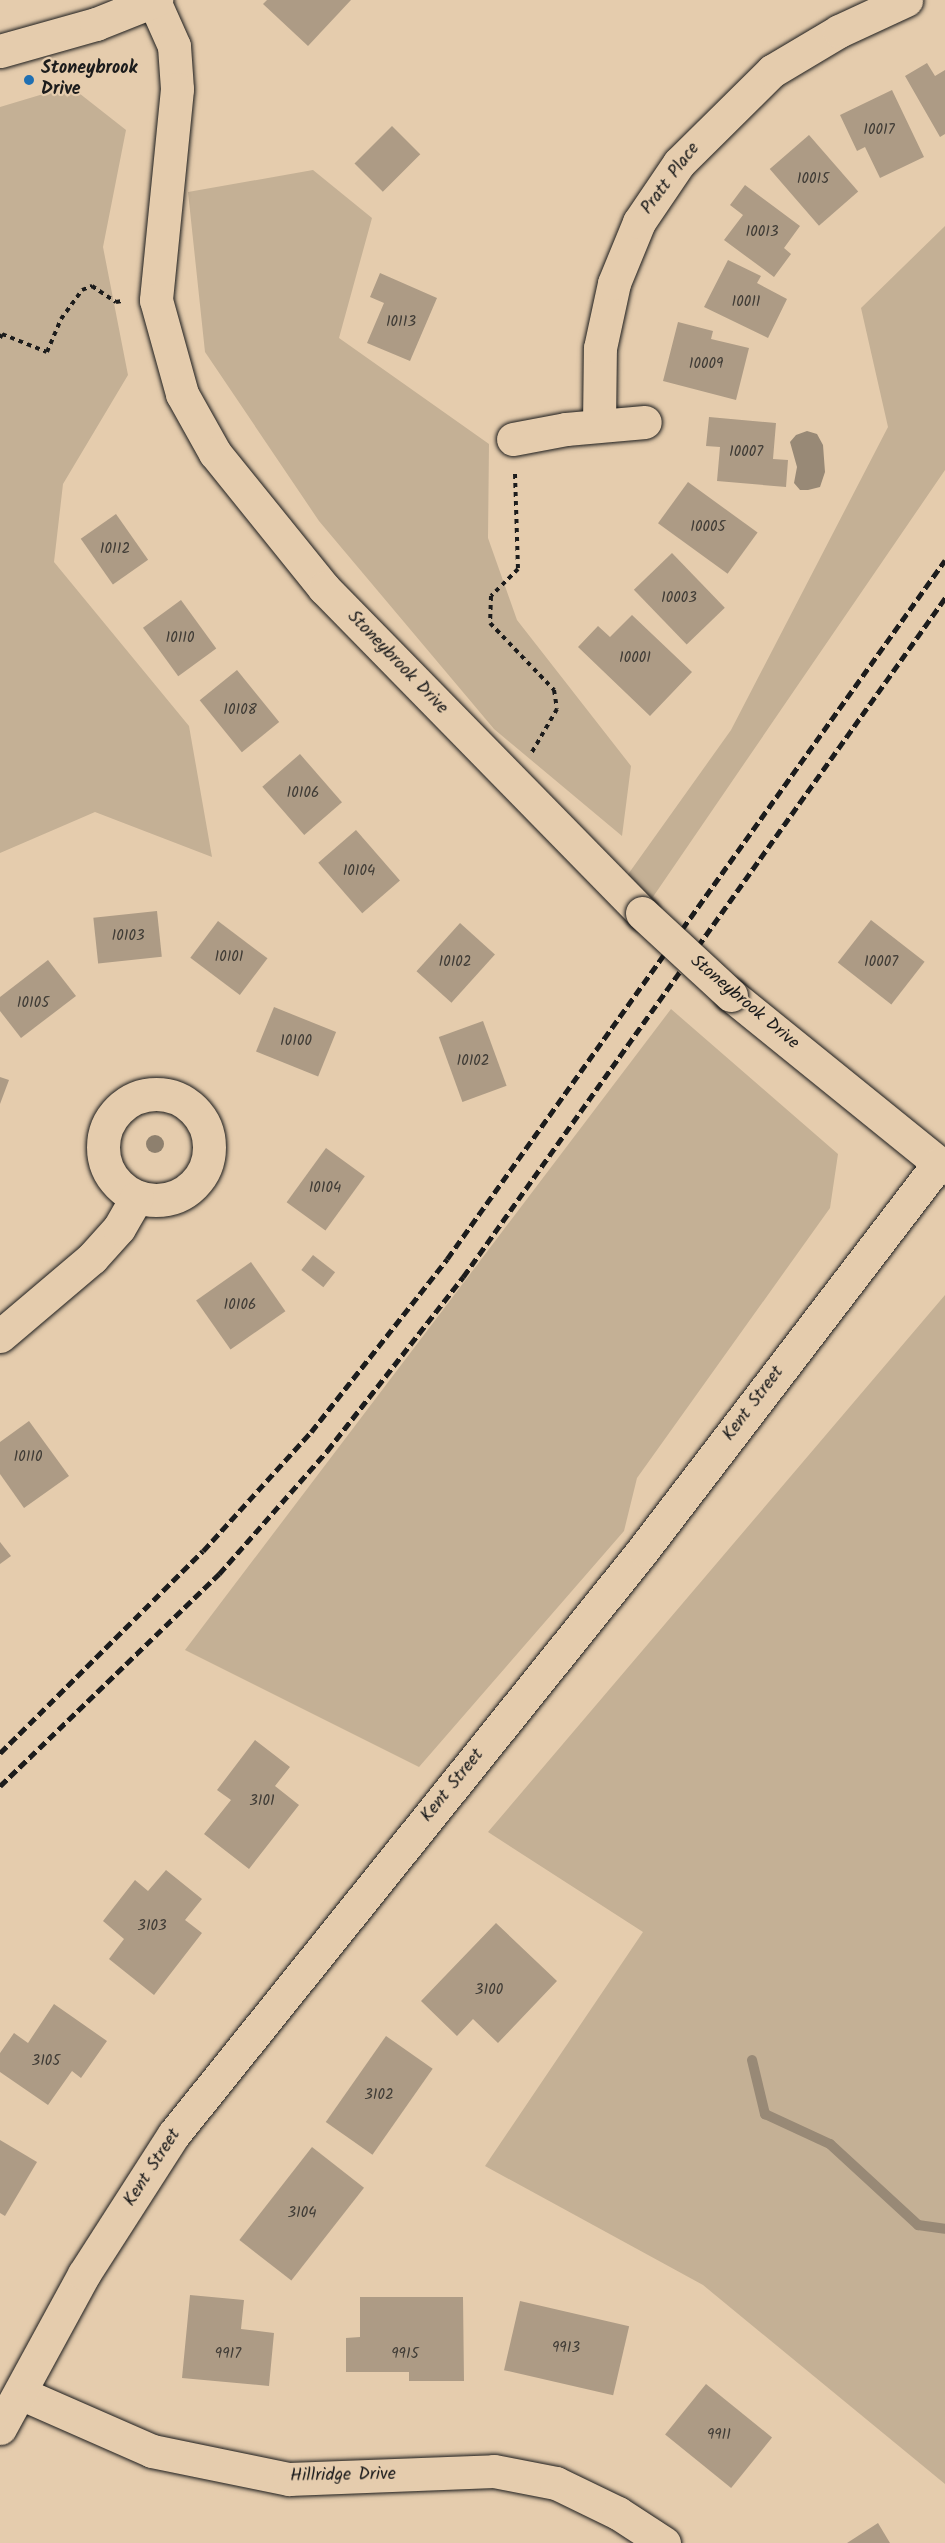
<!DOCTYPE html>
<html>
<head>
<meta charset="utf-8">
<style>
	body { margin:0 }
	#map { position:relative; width:945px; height:2543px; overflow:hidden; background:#e5ccad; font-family:Kalam,sans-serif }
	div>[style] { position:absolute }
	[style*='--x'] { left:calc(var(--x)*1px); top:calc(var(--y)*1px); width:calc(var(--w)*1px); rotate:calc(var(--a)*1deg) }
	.green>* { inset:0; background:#c4b095 }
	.water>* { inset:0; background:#988976 }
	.stream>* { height:10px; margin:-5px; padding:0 5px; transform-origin:5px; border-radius:5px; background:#988976 }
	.building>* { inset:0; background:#ad9b85; transform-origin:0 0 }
	.path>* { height:4px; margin-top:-2px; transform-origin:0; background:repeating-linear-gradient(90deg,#1c1c1c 0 4.5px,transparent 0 9px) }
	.roads { filter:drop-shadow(0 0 2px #1c1c1c) drop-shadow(0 0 2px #1c1c1c) }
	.minor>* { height:33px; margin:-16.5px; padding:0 16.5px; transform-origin:16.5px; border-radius:16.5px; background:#e5ccad }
	.minor>.ring { margin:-16.5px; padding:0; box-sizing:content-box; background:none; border:33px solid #e5ccad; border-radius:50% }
	.major>* { height:33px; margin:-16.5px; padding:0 16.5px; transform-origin:16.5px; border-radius:16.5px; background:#e5ccad }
	.rail>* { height:4.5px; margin-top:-2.25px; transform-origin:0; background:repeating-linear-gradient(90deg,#1c1c1c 0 9px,transparent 0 13.5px) }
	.bridges { filter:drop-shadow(0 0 2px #1c1c1c) drop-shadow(0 0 2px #1c1c1c) }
	.minor-bridge>* { height:33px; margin:-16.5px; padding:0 16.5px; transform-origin:16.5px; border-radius:16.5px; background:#e5ccad }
	.trees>* { width:18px; height:18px; margin:-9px; border-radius:50%; background:#8e806e }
	.dots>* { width:16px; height:16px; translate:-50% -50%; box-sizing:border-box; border:3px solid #e5ccad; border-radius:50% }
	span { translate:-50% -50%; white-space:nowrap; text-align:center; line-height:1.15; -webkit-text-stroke:4.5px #e5ccad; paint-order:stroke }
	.number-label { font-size:15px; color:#403c36 }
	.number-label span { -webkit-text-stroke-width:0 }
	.poi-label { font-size:18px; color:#1c1c1c; font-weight:700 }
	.left { translate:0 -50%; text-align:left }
	.street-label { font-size:18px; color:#1c1c1c }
</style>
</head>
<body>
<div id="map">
	<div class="green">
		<i style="clip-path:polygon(70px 86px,126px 130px,103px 247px,128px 375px,63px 484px,54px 562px,189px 726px,212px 857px,95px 812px,0 853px,0 107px)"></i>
		<i style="clip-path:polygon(313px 170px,372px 218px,339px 338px,489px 444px,488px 538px,517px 620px,631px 766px,622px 836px,494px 729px,319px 521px,205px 352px,188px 192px)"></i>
		<i style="clip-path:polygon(945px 226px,945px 470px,642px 913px,619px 887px,731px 730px,888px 427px,861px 308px)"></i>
		<i style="clip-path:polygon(671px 1009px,838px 1154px,830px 1208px,637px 1478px,624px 1531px,419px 1767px,185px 1650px)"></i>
		<i style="clip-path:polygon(945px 1295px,945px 2484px,703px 2285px,485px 2166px,643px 1932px,488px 1832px)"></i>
	</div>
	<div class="water">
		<i style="clip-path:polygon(807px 431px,817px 434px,823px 445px,825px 472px,820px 487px,808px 490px,800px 490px,794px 483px,797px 467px,790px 442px,796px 435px)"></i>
	</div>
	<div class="stream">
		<i style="--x:752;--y:2060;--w:56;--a:76.5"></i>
		<i style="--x:765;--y:2114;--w:72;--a:24.8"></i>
		<i style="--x:830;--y:2144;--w:120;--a:42.6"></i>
		<i style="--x:918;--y:2225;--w:27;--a:8"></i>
	</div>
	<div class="building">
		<i style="clip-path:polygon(267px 0,351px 0,308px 46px,263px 4px)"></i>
		<i style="clip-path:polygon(927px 63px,935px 76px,945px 70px,945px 134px,940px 137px,905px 76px)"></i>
		<i style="clip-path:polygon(892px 90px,924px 157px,880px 178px,865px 147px,857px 151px,840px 115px)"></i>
		<i style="left:392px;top:126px;width:40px;height:53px;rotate:45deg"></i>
		<i style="left:809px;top:135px;width:75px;height:52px;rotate:49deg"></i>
		<i style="clip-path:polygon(745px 185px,800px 226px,784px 248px,791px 254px,774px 277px,724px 240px,743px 215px,730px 205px)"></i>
		<i style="clip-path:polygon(728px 260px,761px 276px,757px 283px,787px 299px,768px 338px,704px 307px)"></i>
		<i style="clip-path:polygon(380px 273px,437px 298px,410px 361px,367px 343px,384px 303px,370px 297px)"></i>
		<i style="clip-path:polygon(678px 322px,713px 331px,711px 339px,749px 348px,736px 400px,663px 381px)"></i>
		<i style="clip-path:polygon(709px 417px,776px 423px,773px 459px,788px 460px,786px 487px,717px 481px,720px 447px,706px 446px)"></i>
		<i style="left:688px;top:482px;width:86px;height:51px;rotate:36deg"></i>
		<i style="left:116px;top:514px;width:56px;height:43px;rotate:55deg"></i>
		<i style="left:672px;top:553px;width:76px;height:53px;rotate:46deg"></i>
		<i style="left:181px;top:600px;width:60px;height:47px;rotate:54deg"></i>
		<i style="clip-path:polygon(632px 615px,692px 672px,650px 716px,578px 647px,598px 626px,610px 637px)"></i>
		<i style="left:237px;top:670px;width:67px;height:48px;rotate:51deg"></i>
		<i style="left:300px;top:754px;width:64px;height:50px;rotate:49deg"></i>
		<i style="left:356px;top:830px;width:67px;height:50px;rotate:49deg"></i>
		<i style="left:157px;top:911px;width:46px;height:64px;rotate:84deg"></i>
		<i style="left:871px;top:920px;width:68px;height:54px;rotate:38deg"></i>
		<i style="left:218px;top:921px;width:62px;height:46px;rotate:37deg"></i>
		<i style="left:460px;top:923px;width:47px;height:65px;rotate:42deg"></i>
		<i style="clip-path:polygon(48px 960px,76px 996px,21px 1038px,0 1011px,0 997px)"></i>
		<i style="left:274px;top:1007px;width:67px;height:48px;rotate:22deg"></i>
		<i style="left:483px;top:1021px;width:69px;height:47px;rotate:70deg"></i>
		<i style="clip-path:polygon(0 1077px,9px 1080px,0 1104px)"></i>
		<i style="left:326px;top:1148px;width:48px;height:67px;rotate:36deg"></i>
		<i style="left:313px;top:1255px;width:28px;height:19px;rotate:38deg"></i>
		<i style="left:251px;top:1262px;width:60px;height:67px;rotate:55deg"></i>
		<i style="clip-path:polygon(29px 1421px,69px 1476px,24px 1508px,0 1474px,0 1442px)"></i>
		<i style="clip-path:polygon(0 1542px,11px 1556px,0 1564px)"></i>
		<i style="clip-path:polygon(255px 1740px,290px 1767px,275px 1786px,299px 1805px,249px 1869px,204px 1834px,231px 1800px,217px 1790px)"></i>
		<i style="clip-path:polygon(166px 1870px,202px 1899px,185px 1920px,202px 1933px,154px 1995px,109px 1959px,124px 1939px,103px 1921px,135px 1880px,148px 1891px)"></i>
		<i style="clip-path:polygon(496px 1923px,557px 1981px,498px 2043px,473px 2019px,457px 2036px,421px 2001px)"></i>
		<i style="clip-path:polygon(54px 2004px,107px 2041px,81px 2078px,72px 2071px,48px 2105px,0 2072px,0 2053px,14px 2033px,28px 2043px)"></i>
		<i style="left:386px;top:2036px;width:57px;height:105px;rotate:35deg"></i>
		<i style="clip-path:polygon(0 2140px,37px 2162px,5px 2216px,0 2213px)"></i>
		<i style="left:312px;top:2147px;width:66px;height:118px;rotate:38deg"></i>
		<i style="clip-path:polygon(190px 2295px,244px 2300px,241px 2329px,274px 2333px,269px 2386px,182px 2378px)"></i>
		<i style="clip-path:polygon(360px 2297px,463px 2297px,464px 2381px,409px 2381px,409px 2372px,346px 2372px,346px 2338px,360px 2337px)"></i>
		<i style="left:520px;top:2301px;width:112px;height:71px;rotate:13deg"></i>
		<i style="left:706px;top:2384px;width:85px;height:65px;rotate:39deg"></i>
		<i style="clip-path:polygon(878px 2523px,890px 2543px,847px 2543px)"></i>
	</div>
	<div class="path">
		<i style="--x:0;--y:338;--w:4;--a:-63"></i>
		<i style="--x:2;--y:334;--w:48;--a:21.8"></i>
		<i style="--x:47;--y:352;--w:36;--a:-67"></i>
		<i style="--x:61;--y:319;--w:36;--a:-54"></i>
		<i style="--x:82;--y:290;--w:11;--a:-22"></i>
		<i style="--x:92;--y:286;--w:29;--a:34"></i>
		<i style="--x:116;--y:302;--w:6;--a:-9"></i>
		<i style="--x:515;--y:474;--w:95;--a:88.2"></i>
		<i style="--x:518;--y:569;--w:38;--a:135"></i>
		<i style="--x:491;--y:596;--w:27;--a:92"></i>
		<i style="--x:490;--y:623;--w:93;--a:46.3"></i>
		<i style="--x:554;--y:690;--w:19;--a:81"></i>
		<i style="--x:557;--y:709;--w:50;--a:120.2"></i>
	</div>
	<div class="roads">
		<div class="minor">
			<i style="--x:154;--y:1;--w:49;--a:66"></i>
			<i style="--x:174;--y:46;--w:43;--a:86"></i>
			<i style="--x:177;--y:89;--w:212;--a:95.7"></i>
			<i style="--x:156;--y:300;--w:98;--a:74.5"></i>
			<i style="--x:182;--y:394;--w:68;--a:60.8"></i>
			<i style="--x:215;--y:453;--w:174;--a:51.1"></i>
			<i style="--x:324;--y:588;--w:455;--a:45.6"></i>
			<i style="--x:599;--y:425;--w:77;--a:-89.3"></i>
			<i style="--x:600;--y:348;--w:66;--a:-77.8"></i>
			<i style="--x:614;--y:283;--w:66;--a:-67.7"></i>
			<i style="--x:639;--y:222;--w:71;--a:-55.9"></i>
			<i style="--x:679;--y:163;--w:131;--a:-44.7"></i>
			<i style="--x:772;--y:71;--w:78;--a:-30.8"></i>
			<i style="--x:839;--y:31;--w:74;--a:-24.8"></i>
			<i style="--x:513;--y:439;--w:54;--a:-10.7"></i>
			<i style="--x:566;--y:429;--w:79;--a:-5.1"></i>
			<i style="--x:731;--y:995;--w:275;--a:39"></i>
			<i class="ring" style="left:103px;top:1094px;width:73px;height:73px"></i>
			<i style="--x:0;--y:1336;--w:121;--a:-40.3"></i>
			<i style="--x:92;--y:1258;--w:40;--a:-48"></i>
			<i style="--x:119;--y:1228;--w:36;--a:-60"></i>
			<i style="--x:20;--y:2393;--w:144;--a:23.7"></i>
			<i style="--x:152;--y:2451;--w:140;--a:11.6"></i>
			<i style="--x:289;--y:2479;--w:205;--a:-2.2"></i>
			<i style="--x:494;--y:2471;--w:63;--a:11"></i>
			<i style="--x:556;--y:2483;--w:69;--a:25.8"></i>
			<i style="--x:618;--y:2513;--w:55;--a:33.1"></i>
			<i style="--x:0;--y:2428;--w:175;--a:-61.4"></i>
			<i style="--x:84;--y:2274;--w:166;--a:-57.3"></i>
			<i style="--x:174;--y:2134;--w:749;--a:-51.23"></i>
			<i style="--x:643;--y:1550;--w:486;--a:-52.6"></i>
		</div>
		<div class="major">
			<i style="--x:0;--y:51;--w:100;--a:-15.7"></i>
			<i style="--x:96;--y:24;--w:65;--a:-21.8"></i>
		</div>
	</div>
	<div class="rail">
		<i style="--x:0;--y:1753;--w:286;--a:-44.9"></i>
		<i style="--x:203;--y:1551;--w:161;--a:-47.8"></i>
		<i style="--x:311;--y:1432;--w:220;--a:-51.8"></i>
		<i style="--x:447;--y:1259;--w:858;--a:-54.53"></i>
		<i style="--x:0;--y:1786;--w:305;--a:-44.1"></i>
		<i style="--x:219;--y:1574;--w:164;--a:-48.7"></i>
		<i style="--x:327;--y:1451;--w:221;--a:-52"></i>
		<i style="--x:463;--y:1277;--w:833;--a:-54.63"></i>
	</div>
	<div class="bridges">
		<div class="minor-bridge">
			<i style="--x:642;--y:913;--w:121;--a:42.7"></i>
		</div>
	</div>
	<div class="trees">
		<i style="left:155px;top:1144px"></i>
	</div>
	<div class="dots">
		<i style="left:29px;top:80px;background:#1f6fb2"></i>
	</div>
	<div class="number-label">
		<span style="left:879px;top:131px">10017</span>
		<span style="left:813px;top:180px">10015</span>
		<span style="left:762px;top:233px">10013</span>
		<span style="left:746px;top:303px">10011</span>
		<span style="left:401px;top:323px">10113</span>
		<span style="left:706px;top:365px">10009</span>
		<span style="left:746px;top:453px">10007</span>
		<span style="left:708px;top:528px">10005</span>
		<span style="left:115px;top:550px">10112</span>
		<span style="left:679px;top:599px">10003</span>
		<span style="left:180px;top:639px">10110</span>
		<span style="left:635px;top:659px">10001</span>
		<span style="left:240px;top:711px">10108</span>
		<span style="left:303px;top:794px">10106</span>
		<span style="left:359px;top:872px">10104</span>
		<span style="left:128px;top:937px">10103</span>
		<span style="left:229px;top:958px">10101</span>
		<span style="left:455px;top:963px">10102</span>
		<span style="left:881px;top:963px">10007</span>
		<span style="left:33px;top:1004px">10105</span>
		<span style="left:296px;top:1042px">10100</span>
		<span style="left:473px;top:1062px">10102</span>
		<span style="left:325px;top:1189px">10104</span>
		<span style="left:240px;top:1306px">10106</span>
		<span style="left:28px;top:1458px">10110</span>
		<span style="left:262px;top:1802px">3101</span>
		<span style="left:152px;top:1927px">3103</span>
		<span style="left:489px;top:1991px">3100</span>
		<span style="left:46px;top:2062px">3105</span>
		<span style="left:379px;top:2096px">3102</span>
		<span style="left:302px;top:2214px">3104</span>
		<span style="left:566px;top:2349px">9913</span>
		<span style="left:228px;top:2355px">9917</span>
		<span style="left:405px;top:2355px">9915</span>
		<span style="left:719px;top:2436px">9911</span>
	</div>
	<div class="poi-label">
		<span class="left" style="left:41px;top:80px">Stoneybrook<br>Drive</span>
	</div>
	<div class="street-label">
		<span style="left:671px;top:179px;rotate:-53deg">Pratt Place</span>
		<span style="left:397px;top:663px;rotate:46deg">Stoneybrook Drive</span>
		<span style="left:744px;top:1003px;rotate:40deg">Stoneybrook Drive</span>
		<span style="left:754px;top:1404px;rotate:-53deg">Kent Street</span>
		<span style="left:453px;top:1786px;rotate:-51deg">Kent Street</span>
		<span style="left:153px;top:2168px;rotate:-57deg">Kent Street</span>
		<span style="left:343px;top:2476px;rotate:-1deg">Hillridge Drive</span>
	</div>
</div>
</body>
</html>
